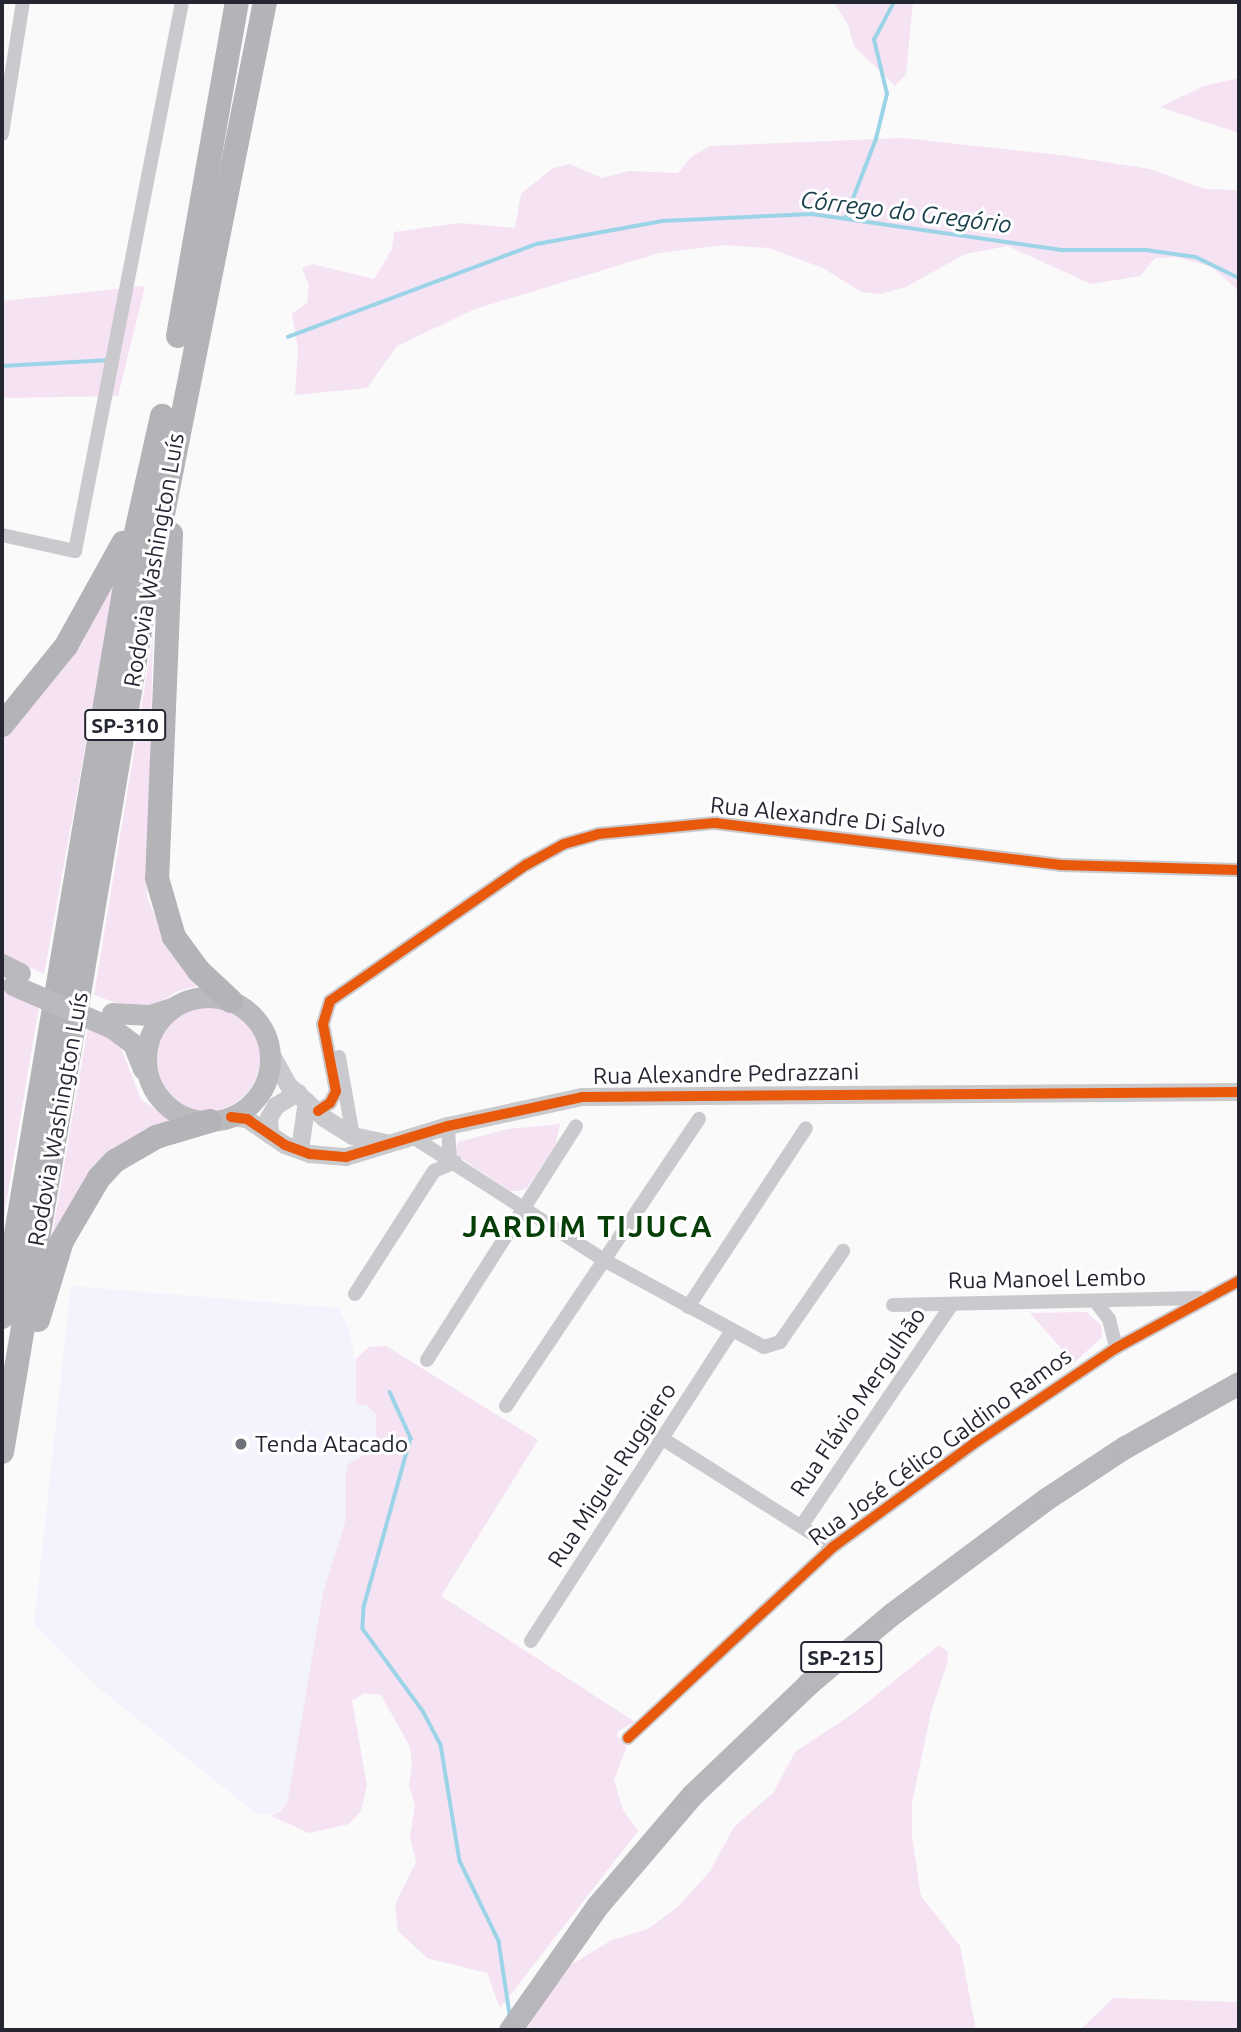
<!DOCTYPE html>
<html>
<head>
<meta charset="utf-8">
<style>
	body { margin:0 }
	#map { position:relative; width:1241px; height:2032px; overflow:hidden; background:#fafafa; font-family:Ubuntu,sans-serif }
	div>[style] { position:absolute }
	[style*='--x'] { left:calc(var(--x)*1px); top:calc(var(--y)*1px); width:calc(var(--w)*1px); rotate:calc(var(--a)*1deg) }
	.built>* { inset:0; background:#f2f3fc }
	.green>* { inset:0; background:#f5e2f3 }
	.round { border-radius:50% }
	.stream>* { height:3.5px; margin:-1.75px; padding:0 1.75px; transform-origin:1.75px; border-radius:1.75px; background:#9cd4e7 }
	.minor>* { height:14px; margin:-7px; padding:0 7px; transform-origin:7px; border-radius:7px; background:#cac9cd }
	.tertiary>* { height:18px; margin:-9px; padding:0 9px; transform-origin:9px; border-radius:9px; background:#cac9cd }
	.primary>* { height:21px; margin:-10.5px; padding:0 10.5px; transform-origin:10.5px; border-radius:10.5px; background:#bab9bd }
	.primary>.ring { margin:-10.5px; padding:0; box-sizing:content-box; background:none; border:21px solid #bab9bd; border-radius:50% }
	.trunk>* { height:23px; margin:-11.5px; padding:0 11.5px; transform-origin:11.5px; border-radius:11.5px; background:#b7b6ba }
	.motorway>* { height:24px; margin:-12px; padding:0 12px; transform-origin:12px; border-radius:12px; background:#b4b3b8 }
	.primary-bridge>* { height:21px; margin:-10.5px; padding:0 10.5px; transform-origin:10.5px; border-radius:10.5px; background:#bab9bd }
	.cycleway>* { height:10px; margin:-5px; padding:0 5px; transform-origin:5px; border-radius:5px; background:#e8590c }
	.dots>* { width:19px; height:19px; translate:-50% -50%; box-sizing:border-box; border:4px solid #fff; border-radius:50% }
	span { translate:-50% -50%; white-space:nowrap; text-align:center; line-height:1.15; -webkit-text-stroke:6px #fff; paint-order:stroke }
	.shield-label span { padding:2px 5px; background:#fff; border:2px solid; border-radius:5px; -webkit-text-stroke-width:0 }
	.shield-label { font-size:21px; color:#242732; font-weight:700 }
	.street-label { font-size:23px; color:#242732 }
	.poi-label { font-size:23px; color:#242732 }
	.left { translate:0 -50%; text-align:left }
	.water-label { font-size:24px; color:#1c414d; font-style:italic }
	.district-label { font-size:30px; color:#063e07; font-weight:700; letter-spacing:2px }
	.frame { position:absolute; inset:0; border:4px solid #242732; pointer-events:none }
</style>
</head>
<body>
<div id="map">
	<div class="built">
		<i style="clip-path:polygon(71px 1286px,339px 1308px,350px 1333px,357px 1371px,357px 1403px,368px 1406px,376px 1415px,376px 1448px,348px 1464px,346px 1471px,346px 1519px,337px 1547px,288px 1800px,277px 1814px,257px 1814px,100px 1689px,34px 1624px)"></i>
	</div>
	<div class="green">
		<i style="clip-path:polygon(834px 2px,913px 2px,906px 74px,895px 86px,854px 46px,848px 25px)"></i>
		<i style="clip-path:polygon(1239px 78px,1239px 133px,1160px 107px,1204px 86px)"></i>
		<i style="clip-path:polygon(903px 138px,1060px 155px,1150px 169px,1205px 189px,1239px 190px,1239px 291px,1212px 267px,1177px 257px,1155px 258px,1140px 276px,1091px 284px,1008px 246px,965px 254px,906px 287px,880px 294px,861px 292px,823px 268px,768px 248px,725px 245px,659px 253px,475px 309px,397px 346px,367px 388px,295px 395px,298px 349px,292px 314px,307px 303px,309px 285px,302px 268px,312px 264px,374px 279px,392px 249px,394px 232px,460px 223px,515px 228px,521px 194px,553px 168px,570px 164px,602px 178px,629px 171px,678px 173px,691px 157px,710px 146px)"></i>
		<i style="clip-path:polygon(145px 286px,118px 396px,2px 398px,2px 301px)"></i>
		<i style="clip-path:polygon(112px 583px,114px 588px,44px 974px,2px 954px,2px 734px)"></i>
		<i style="clip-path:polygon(153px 636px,147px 897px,167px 946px,200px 985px,178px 991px,155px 1005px,116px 1003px,94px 995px)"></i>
		<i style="clip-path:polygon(2px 989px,39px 1006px,2px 1228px)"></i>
		<i class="round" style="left:154px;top:1005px;width:106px;height:106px"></i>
		<i style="clip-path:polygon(88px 1027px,119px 1043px,141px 1099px,176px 1125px,157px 1131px,52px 1236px)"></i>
		<i style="clip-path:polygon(560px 1124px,555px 1146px,527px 1188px,519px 1191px,510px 1191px,455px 1154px,458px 1142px,508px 1129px)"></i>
		<i style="clip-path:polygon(1086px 1312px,1101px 1325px,1102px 1337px,1074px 1363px,1030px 1313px)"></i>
		<i style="clip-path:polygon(386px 1346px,538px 1440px,441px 1596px,635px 1722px,618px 1731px,617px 1736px,627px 1746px,614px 1780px,623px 1810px,638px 1831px,500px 2008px,487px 1973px,427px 1958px,398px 1931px,395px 1905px,416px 1862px,410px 1837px,415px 1805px,409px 1785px,412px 1765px,410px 1747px,381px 1695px,365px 1693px,352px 1700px,367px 1786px,361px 1811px,349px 1824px,309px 1833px,271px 1816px,280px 1812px,288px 1800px,323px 1593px,346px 1519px,346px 1472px,348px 1464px,376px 1448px,376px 1415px,368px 1406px,356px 1404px,356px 1359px,369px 1347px)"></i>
		<i style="clip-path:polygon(939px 1645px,948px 1652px,947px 1664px,931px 1712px,912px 1803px,912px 1836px,921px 1896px,960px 1946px,976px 2030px,526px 2030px,567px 1967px,612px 1940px,648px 1929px,679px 1906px,710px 1871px,734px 1827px,773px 1793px,795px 1752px,854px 1713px)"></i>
		<i style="clip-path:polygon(1113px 1998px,1239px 2002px,1239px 2030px,1080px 2030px)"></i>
	</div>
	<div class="stream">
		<i style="--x:846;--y:217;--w:84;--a:-69"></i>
		<i style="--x:876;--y:139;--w:46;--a:-76.3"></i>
		<i style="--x:887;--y:94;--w:56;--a:-103.5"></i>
		<i style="--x:874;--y:40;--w:43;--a:-62.2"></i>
		<i style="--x:288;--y:337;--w:266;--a:-20.5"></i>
		<i style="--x:537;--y:244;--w:127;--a:-10.4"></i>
		<i style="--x:662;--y:221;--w:150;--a:-2.7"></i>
		<i style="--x:812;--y:214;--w:254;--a:8.2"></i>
		<i style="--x:1063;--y:250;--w:83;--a:0"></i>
		<i style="--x:1146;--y:250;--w:50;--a:8"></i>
		<i style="--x:1196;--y:257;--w:48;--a:26"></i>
		<i style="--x:2;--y:366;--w:108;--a:-3.2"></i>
		<i style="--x:390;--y:1392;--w:51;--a:65.5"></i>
		<i style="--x:411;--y:1438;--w:175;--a:105.5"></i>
		<i style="--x:364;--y:1607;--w:22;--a:93"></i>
		<i style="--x:363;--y:1629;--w:102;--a:53.8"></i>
		<i style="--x:423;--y:1711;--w:38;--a:62"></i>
		<i style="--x:441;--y:1745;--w:118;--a:80.7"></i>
		<i style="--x:460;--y:1861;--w:89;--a:64"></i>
		<i style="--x:499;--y:1941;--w:75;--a:81.5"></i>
	</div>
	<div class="minor">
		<i style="--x:2;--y:134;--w:134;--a:-81"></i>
		<i style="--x:2;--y:535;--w:75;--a:12.4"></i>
		<i style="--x:75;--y:551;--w:559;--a:-78.97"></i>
		<i style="--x:339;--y:1057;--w:80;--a:80"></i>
		<i style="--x:318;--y:1111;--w:14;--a:-34"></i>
		<i style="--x:330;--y:1103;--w:13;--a:-63"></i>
		<i style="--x:336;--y:1091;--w:68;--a:-101"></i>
		<i style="--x:323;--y:1024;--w:24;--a:-73"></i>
		<i style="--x:330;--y:1001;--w:239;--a:-34.8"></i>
		<i style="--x:526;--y:865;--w:43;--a:-28.9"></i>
		<i style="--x:564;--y:844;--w:35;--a:-16"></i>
		<i style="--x:598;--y:834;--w:118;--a:-5.4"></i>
		<i style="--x:715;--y:823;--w:349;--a:6.9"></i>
		<i style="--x:1061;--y:865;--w:178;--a:1.6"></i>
		<i style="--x:448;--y:1126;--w:34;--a:87"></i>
		<i style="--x:413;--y:1137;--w:225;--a:32.8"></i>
		<i style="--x:602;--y:1259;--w:184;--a:28.5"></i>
		<i style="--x:764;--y:1347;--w:17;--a:-17"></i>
		<i style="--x:780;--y:1342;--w:111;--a:-55.3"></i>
		<i style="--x:355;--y:1294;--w:146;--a:-57.3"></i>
		<i style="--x:434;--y:1171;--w:23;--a:-23"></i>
		<i style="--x:1096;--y:1302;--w:21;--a:53"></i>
		<i style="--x:1109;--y:1319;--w:30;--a:76"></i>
		<i style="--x:893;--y:1305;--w:306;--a:-1.3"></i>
		<i style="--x:688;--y:1307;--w:214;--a:-56.6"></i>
		<i style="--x:427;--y:1360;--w:277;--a:-57.5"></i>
		<i style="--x:506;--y:1406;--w:346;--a:-56.1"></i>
		<i style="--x:663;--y:1439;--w:201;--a:32.4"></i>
		<i style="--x:802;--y:1525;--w:267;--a:-55.8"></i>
		<i style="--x:531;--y:1641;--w:368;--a:-57.1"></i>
		<i style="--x:628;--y:1738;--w:280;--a:-43"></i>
		<i style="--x:833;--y:1547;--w:174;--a:-36.3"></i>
		<i style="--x:973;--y:1444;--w:172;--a:-33.9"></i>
		<i style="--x:1116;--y:1348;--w:140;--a:-28.6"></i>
	</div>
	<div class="tertiary">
		<i style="--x:270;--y:1052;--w:39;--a:61"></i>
		<i style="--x:289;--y:1086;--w:47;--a:42.4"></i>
		<i style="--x:324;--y:1118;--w:34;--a:32"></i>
		<i style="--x:353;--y:1136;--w:34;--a:12"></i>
		<i style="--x:231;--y:1117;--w:16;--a:7"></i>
		<i style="--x:247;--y:1119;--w:46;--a:34.4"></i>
		<i style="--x:285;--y:1145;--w:27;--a:20"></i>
		<i style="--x:310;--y:1154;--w:36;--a:5"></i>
		<i style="--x:346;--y:1157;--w:107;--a:-16.9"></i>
		<i style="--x:448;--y:1126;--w:137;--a:-12.2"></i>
		<i style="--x:582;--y:1097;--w:657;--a:-0.44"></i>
		<i style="--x:270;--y:1135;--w:17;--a:-93"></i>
		<i style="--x:269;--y:1118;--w:14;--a:-60"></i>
		<i style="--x:276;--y:1106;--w:26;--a:-31"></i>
		<i style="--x:300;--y:1150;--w:49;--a:-81.9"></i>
	</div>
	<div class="primary">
		<i style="--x:2;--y:964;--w:20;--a:27"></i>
		<i class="ring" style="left:146px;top:997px;width:103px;height:103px"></i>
		<i style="--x:112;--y:1013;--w:38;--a:3"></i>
		<i style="--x:150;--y:1015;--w:22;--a:-18"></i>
		<i style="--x:112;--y:1028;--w:26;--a:37"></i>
		<i style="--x:133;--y:1044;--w:27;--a:68"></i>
	</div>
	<div class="trunk">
		<i style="--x:510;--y:2030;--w:153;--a:-54.9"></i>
		<i style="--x:598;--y:1905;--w:145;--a:-49.5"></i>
		<i style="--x:692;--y:1795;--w:161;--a:-43.7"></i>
		<i style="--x:808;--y:1684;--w:111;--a:-39.9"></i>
		<i style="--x:893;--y:1613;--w:191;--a:-36.7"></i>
		<i style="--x:1046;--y:1499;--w:95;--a:-33.4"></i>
		<i style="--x:1125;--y:1447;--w:131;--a:-29.3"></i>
	</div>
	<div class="motorway">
		<i style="--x:178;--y:336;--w:339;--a:-80"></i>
		<i style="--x:171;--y:534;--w:344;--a:92.3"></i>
		<i style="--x:157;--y:878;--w:61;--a:73.9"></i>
		<i style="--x:174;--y:937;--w:42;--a:53.7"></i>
		<i style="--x:199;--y:971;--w:44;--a:43.2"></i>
		<i style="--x:2;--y:725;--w:102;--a:-51"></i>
		<i style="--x:66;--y:646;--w:118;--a:-61"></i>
		<i style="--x:2;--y:1317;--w:760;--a:-80.45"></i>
		<i style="--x:128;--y:568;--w:156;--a:-77.4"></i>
		<i style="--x:38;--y:1320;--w:83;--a:-73.1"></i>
		<i style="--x:62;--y:1241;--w:73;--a:-59.6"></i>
		<i style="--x:99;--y:1178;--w:23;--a:-47"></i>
		<i style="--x:115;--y:1161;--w:48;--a:-30.3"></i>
		<i style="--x:156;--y:1137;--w:56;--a:-16.5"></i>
		<i style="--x:2;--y:1452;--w:850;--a:-80.45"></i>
		<i style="--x:143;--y:614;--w:624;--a:-78.73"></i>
	</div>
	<div class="primary-bridge">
		<i style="--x:13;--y:985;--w:108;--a:23.5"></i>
	</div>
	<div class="cycleway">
		<i style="--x:318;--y:1111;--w:14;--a:-34"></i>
		<i style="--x:330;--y:1103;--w:13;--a:-63"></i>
		<i style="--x:336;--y:1091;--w:68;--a:-101"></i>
		<i style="--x:323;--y:1024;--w:24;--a:-73"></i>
		<i style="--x:330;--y:1001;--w:239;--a:-34.8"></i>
		<i style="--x:526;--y:865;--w:43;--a:-28.9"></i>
		<i style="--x:564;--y:844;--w:35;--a:-16"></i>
		<i style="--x:598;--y:834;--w:118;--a:-5.4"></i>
		<i style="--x:715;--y:823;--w:349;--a:6.9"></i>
		<i style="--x:1061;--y:865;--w:178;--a:1.6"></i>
		<i style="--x:231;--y:1117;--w:16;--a:7"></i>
		<i style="--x:247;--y:1119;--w:46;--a:34.4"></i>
		<i style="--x:285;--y:1145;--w:27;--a:20"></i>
		<i style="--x:310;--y:1154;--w:36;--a:5"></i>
		<i style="--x:346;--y:1157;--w:107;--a:-16.9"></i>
		<i style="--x:448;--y:1126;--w:137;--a:-12.2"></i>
		<i style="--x:582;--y:1097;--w:657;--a:-0.44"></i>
		<i style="--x:628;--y:1738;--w:280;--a:-43"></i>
		<i style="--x:833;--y:1547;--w:174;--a:-36.3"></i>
		<i style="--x:973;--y:1444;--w:172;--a:-33.9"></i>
		<i style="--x:1116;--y:1348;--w:140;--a:-28.6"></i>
	</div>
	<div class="dots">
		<i style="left:241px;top:1444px;background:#6f7178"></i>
	</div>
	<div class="shield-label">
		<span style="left:125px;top:725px">SP-310</span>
		<span style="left:841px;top:1657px">SP-215</span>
	</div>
	<div class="street-label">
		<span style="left:154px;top:560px;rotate:-80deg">Rodovia Washington Luís</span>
		<span style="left:828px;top:817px;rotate:6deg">Rua Alexandre Di Salvo</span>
		<span style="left:726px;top:1074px;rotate:-1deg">Rua Alexandre Pedrazzani</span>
		<span style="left:58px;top:1119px;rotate:-80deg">Rodovia Washington Luís</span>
		<span style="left:1047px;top:1279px;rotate:-1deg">Rua Manoel Lembo</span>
		<span style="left:858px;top:1402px;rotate:-56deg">Rua Flávio Mergulhão</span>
		<span style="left:940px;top:1447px;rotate:-36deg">Rua José Célico Galdino Ramos</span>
		<span style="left:612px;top:1475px;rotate:-57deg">Rua Miguel Ruggiero</span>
	</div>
	<div class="poi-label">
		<span class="left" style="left:255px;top:1444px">Tenda Atacado</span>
	</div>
	<div class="water-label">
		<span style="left:906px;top:212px;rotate:7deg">Córrego do Gregório</span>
	</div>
	<div class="district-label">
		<span style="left:588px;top:1226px">JARDIM TIJUCA</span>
	</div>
	<div class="frame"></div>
</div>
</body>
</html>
